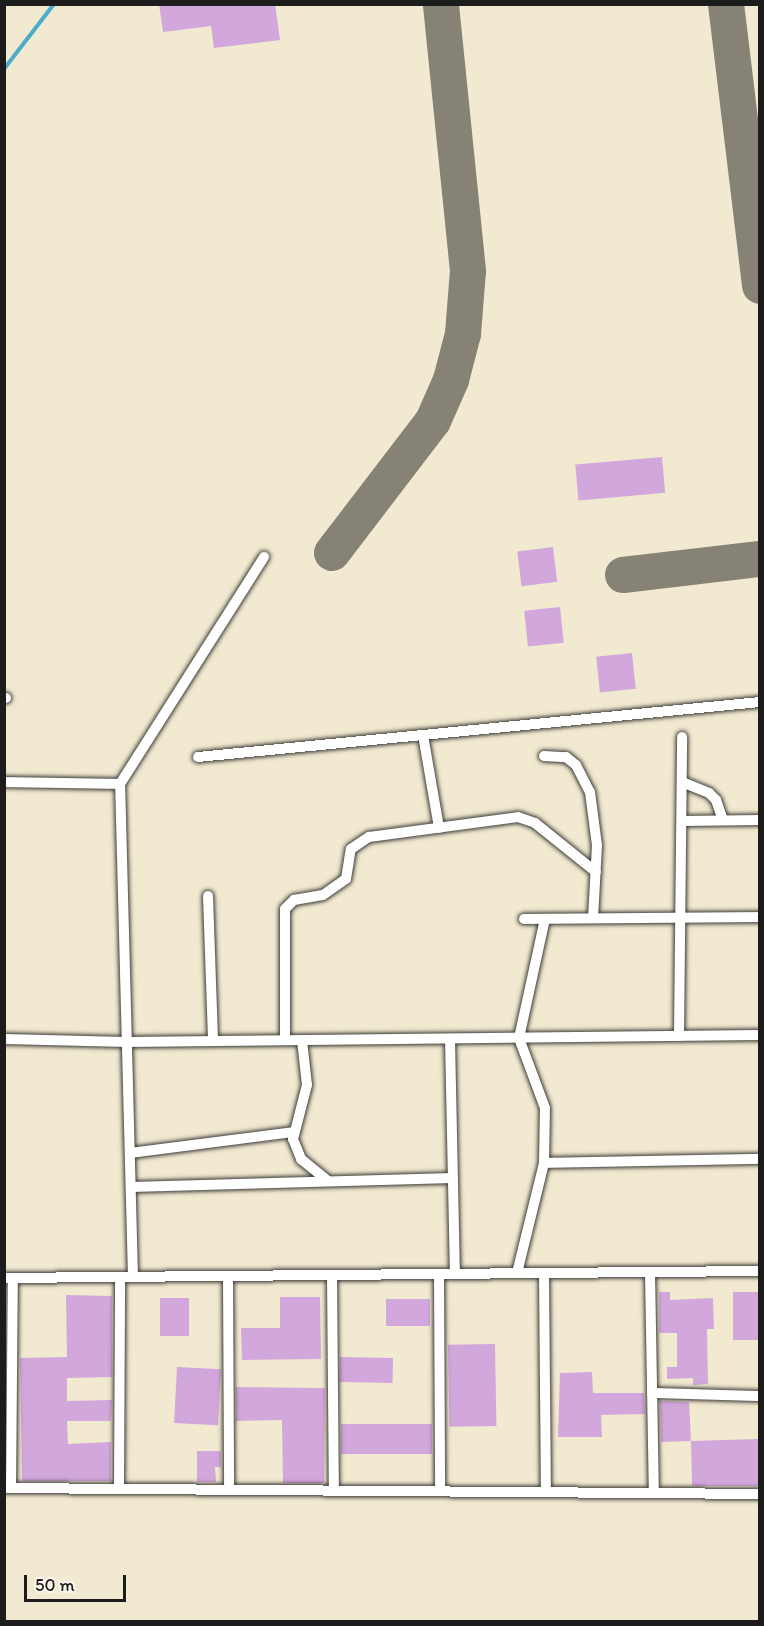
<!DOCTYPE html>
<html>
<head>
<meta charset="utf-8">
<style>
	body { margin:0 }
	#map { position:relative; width:764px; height:1626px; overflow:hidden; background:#f1e9d0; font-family:Itim,sans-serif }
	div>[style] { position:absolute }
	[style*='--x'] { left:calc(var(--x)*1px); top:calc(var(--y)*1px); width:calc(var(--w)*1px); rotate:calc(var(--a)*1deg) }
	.stream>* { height:4px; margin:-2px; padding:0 2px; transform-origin:2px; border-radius:2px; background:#4cadcb }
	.taxiway>* { height:36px; margin:-18px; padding:0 18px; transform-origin:18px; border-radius:18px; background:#868276 }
	.building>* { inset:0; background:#d2a7dc; transform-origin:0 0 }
	.roads { filter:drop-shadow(0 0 2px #3c3b37) drop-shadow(0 0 2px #3c3b37) }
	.minor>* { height:10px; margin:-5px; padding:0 5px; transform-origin:5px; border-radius:5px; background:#fff }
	span { translate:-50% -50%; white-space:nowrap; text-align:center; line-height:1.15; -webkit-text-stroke:4.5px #fbf7ec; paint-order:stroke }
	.frame { position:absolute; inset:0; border:6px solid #1c1c1c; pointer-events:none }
	.scale { position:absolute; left:24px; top:1575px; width:102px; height:27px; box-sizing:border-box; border:3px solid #1c1c1c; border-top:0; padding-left:8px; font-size:18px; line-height:21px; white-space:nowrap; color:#1c1c1c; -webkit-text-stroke:4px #fbf7ec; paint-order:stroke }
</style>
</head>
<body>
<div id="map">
	<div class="stream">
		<i style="--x:4;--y:69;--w:82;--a:-52.4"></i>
	</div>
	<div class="taxiway">
		<i style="--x:726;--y:4;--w:284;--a:83.1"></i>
		<i style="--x:332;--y:553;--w:166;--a:-52.6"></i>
		<i style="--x:433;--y:421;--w:45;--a:-66.3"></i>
		<i style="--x:451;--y:380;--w:48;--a:-75.4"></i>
		<i style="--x:463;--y:334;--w:63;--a:-85.5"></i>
		<i style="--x:468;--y:271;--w:268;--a:-95.8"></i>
		<i style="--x:623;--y:575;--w:138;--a:-6.7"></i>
	</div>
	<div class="building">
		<i style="clip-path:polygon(159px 4px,275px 4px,280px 40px,214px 48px,211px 26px,163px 32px)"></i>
		<i style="left:662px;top:457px;width:36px;height:87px;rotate:85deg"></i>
		<i style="left:553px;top:547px;width:35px;height:36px;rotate:83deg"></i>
		<i style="left:560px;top:607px;width:36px;height:36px;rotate:84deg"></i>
		<i style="left:632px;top:653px;width:36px;height:36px;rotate:84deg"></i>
		<i style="clip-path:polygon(659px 1292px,670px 1292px,670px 1300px,713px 1298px,714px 1329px,707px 1329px,708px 1384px,693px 1385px,693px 1378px,667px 1379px,667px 1367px,677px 1367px,677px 1333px,659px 1333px)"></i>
		<i style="left:733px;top:1292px;width:26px;height:48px"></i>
		<i style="clip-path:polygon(66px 1295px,112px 1296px,112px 1377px,67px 1378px,67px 1401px,112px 1400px,111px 1421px,67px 1421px,68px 1444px,111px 1442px,111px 1481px,22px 1481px,20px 1358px,67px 1357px)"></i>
		<i style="clip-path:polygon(280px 1297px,320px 1297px,321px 1359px,242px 1360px,241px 1328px,280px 1328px)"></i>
		<i style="left:160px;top:1298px;width:29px;height:38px"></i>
		<i style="left:386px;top:1299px;width:44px;height:27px"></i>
		<i style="left:495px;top:1344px;width:82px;height:47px;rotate:89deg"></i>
		<i style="left:340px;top:1357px;width:53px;height:25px;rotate:1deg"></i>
		<i style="left:177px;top:1367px;width:44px;height:56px;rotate:3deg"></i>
		<i style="clip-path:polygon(592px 1372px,593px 1393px,644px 1393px,645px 1414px,601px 1415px,602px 1437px,558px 1437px,560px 1373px)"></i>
		<i style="clip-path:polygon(236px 1387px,325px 1388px,324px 1483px,283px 1483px,282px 1420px,236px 1421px)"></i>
		<i style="clip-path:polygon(660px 1401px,689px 1402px,691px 1441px,759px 1439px,759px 1486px,692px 1486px,691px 1441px,661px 1442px)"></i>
		<i style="left:341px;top:1424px;width:91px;height:30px"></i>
		<i style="clip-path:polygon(197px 1451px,221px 1451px,221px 1467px,215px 1467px,216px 1482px,197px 1482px)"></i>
	</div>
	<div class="roads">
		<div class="minor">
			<i style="--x:4;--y:698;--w:2;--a:0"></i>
			<i style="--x:423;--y:735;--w:94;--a:80.2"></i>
			<i style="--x:544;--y:756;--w:22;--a:3"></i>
			<i style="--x:566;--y:757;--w:13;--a:39"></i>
			<i style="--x:576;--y:765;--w:30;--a:63"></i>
			<i style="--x:590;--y:792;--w:53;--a:82.5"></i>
			<i style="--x:597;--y:845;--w:73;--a:93.1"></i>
			<i style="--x:198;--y:757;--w:565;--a:-5.59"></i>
			<i style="--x:4;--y:782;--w:116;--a:1"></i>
			<i style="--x:682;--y:782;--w:29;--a:22"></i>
			<i style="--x:709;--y:793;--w:10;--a:45"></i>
			<i style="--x:716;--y:800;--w:21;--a:71"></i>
			<i style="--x:682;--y:821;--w:78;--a:-0.7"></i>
			<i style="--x:208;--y:896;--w:145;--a:88"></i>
			<i style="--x:524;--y:919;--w:236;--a:-0.5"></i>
			<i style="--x:679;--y:1036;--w:299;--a:-89.4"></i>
			<i style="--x:4;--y:1039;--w:123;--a:1.4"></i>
			<i style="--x:127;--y:1042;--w:633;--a:-0.63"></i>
			<i style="--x:450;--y:1039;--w:235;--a:88.8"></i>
			<i style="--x:285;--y:1040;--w:131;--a:-90"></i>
			<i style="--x:285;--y:909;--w:13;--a:-45"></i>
			<i style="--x:294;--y:900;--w:29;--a:-10"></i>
			<i style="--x:323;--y:895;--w:28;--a:-35"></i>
			<i style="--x:346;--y:879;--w:30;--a:-81"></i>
			<i style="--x:351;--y:849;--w:22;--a:-34"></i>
			<i style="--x:369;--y:837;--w:150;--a:-7.6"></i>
			<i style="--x:518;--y:817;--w:18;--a:19"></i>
			<i style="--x:535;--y:823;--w:78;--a:38.8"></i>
			<i style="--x:302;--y:1040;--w:45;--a:83.7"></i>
			<i style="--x:307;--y:1085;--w:56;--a:104.5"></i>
			<i style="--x:293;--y:1139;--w:22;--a:68"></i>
			<i style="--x:301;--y:1159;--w:35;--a:39"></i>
			<i style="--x:130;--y:1153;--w:164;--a:-7.3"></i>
			<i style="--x:544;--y:1163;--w:216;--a:-1.1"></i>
			<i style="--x:131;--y:1187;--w:322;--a:-1.6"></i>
			<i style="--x:650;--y:1272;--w:221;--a:89"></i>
			<i style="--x:517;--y:1273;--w:113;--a:-76.2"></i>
			<i style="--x:544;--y:1163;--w:55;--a:-89"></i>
			<i style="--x:545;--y:1108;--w:75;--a:-110.4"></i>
			<i style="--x:519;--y:1038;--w:122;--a:-77.7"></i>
			<i style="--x:544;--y:1273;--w:219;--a:89.5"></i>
			<i style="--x:439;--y:1274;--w:217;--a:89.7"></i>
			<i style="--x:332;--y:1275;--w:215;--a:89.5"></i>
			<i style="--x:228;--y:1276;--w:214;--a:89.7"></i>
			<i style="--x:133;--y:1277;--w:493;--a:-91.5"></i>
			<i style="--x:120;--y:784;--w:269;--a:-57.6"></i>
			<i style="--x:4;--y:1278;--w:756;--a:-0.53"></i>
			<i style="--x:652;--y:1393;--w:108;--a:1.6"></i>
			<i style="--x:4;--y:1488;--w:756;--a:0.45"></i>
			<i style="--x:11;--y:1488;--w:210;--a:-89.5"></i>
			<i style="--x:119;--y:1489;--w:212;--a:-89.7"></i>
		</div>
	</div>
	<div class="frame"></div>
	<div class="scale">50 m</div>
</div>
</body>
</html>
